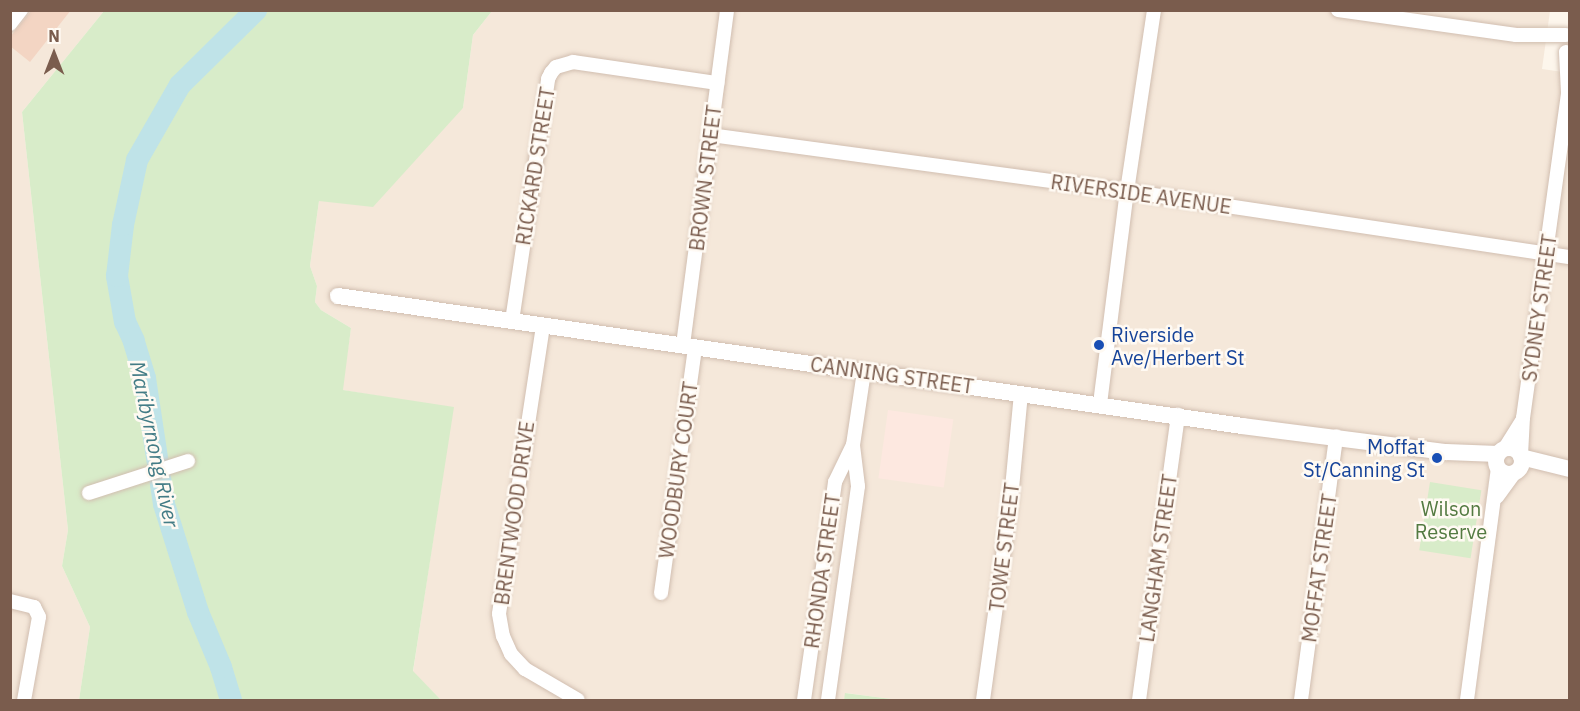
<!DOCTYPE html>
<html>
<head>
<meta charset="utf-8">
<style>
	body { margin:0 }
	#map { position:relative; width:1580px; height:711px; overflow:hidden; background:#fdf6ec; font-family:"IBM Plex Sans",sans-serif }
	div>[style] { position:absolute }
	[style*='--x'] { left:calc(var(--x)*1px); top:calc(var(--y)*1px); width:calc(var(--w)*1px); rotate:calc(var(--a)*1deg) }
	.residential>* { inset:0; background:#f5e8da }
	.commercial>* { inset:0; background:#fde8e0; transform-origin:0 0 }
	.green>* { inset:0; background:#d8ecc9; transform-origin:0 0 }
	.river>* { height:22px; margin:-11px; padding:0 11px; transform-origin:11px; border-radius:11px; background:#bfe3e8 }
	.building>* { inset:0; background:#f3d5c3 }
	.roads { filter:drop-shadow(0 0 2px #d1beb0) drop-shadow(0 0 2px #d1beb0) }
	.minor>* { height:14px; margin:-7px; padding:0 7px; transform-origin:7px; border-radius:7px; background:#fff }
	.tertiary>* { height:16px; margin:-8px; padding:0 8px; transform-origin:8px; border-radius:8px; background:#fff }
	.tertiary>.ring { margin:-8px; padding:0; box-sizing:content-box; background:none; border:16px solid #fff; border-radius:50% }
	.dots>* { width:16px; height:16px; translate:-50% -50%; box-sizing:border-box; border:3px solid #fffaf3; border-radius:50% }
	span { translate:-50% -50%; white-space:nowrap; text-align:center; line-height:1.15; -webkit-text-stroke:5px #fffaf3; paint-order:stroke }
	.street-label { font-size:20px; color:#7a5c4d }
	.transit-label { font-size:20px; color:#164399 }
	.left { translate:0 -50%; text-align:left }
	.right { translate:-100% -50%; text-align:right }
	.park-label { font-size:20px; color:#537a41 }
	.water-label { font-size:21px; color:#437c86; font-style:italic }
	.frame { position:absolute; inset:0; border:12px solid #7a5c4d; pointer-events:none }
	.north { position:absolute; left:24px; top:24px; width:60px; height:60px; -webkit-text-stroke:4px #fffaf3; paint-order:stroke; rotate:0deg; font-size:16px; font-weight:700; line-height:24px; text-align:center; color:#7a5c4d }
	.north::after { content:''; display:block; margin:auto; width:21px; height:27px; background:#7a5c4d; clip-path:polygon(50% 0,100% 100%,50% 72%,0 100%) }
</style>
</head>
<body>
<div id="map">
	<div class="residential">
		<i style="clip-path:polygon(10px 11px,104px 11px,22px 112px,68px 530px,62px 566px,90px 627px,79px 700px,11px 700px)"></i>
		<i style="clip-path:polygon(492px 11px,1550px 11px,1542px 69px,1570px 73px,1569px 700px,899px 700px,846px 693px,844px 700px,441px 700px,413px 672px,453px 408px,342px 390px,351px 328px,321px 310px,315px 302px,317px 286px,310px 266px,319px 201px,463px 108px,473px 35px)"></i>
	</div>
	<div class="commercial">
		<i style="left:888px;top:410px;width:66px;height:69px;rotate:8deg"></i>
	</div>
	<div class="green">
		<i style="clip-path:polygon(104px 11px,492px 11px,473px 35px,463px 108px,373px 207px,319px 201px,310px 266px,317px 286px,315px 302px,321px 310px,351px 328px,343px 390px,454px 407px,413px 671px,441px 700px,79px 700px,90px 627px,62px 566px,68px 530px,22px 112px)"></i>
		<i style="left:1430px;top:482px;width:52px;height:69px;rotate:9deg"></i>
		<i style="clip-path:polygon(845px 693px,899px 700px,844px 700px)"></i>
	</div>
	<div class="river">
		<i style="--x:231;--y:700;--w:34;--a:-107"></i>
		<i style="--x:221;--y:667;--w:60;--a:-112.7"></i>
		<i style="--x:198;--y:612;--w:113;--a:-107.5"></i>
		<i style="--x:164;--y:504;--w:127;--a:-98.6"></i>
		<i style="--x:145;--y:378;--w:39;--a:-107"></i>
		<i style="--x:134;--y:341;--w:21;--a:-115"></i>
		<i style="--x:125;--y:322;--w:47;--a:-99.9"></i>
		<i style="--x:117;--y:276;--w:51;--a:-83.3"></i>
		<i style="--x:123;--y:225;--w:66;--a:-77.8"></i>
		<i style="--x:137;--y:160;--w:86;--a:-60.2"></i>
		<i style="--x:180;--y:85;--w:107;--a:-44.6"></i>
	</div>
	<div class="building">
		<i style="clip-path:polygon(32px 10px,71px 10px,30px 62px,10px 46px,10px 37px)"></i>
	</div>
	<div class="roads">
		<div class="minor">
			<i style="--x:1338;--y:10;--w:180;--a:8"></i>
			<i style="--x:1516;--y:35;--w:50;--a:0"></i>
			<i style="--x:10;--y:24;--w:18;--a:-52"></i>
			<i style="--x:711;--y:135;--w:420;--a:7.7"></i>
			<i style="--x:1127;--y:191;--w:448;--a:8.5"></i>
			<i style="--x:512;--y:321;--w:245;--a:-81.5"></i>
			<i style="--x:548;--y:79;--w:7;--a:-63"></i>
			<i style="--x:551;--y:73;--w:8;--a:-50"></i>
			<i style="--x:556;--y:67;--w:18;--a:-16"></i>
			<i style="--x:573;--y:62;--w:146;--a:8.3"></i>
			<i style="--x:543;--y:326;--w:291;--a:98.7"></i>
			<i style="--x:499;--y:614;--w:22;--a:80"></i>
			<i style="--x:503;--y:636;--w:20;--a:66"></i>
			<i style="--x:511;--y:654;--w:21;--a:47"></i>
			<i style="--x:525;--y:669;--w:61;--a:30.3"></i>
			<i style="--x:683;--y:345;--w:338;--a:-82.5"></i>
			<i style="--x:1100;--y:404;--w:215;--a:-82.8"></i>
			<i style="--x:1127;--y:191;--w:183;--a:-81.5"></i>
			<i style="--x:1505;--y:448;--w:31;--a:-58"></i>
			<i style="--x:1521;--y:455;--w:37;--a:-87"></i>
			<i style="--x:1523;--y:418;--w:329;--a:-82.1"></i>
			<i style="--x:1568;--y:92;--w:40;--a:-92.9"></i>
			<i style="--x:89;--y:493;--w:104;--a:-17.9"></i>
			<i style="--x:1497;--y:497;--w:31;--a:-54"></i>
			<i style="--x:661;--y:593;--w:248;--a:-82.1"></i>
			<i style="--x:10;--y:601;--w:25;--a:14"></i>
			<i style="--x:34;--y:607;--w:11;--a:63"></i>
			<i style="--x:39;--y:617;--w:84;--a:100.2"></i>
			<i style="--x:804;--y:700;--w:220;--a:-81.9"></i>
			<i style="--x:835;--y:482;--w:41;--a:-64.1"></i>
			<i style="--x:828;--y:700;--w:216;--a:-82"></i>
			<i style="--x:858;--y:486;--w:41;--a:-97"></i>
			<i style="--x:853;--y:445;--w:75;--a:-81.5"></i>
			<i style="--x:983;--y:700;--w:203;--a:-82.1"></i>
			<i style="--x:1011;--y:499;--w:105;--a:-84.6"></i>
			<i style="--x:1139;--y:700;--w:288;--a:-82.2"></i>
			<i style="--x:1301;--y:700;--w:266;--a:-82.4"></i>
			<i style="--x:1467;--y:700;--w:235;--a:-82.4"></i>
		</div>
		<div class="tertiary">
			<i style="--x:338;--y:296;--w:913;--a:8.18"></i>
			<i style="--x:1242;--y:426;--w:206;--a:7.3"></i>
			<i style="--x:1446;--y:452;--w:52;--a:2.2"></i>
			<i class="ring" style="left:1496px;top:448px;width:10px;height:10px"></i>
			<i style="--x:1521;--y:457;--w:50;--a:13.8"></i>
		</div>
	</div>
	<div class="dots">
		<i style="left:1099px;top:345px;background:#1a4fb4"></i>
		<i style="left:1437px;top:458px;background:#1a4fb4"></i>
	</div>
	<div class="street-label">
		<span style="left:535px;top:166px;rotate:-81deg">RICKARD STREET</span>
		<span style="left:705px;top:178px;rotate:-83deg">BROWN STREET</span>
		<span style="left:1141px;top:194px;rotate:8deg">RIVERSIDE AVENUE</span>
		<span style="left:1539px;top:308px;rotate:-82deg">SYDNEY STREET</span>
		<span style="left:892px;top:375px;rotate:8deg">CANNING STREET</span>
		<span style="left:678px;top:470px;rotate:-82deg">WOODBURY COURT</span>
		<span style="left:514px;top:513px;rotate:-82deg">BRENTWOOD DRIVE</span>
		<span style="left:1004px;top:547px;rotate:-83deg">TOWE STREET</span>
		<span style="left:1158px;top:558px;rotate:-82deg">LANGHAM STREET</span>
		<span style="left:1319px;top:568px;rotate:-82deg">MOFFAT STREET</span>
		<span style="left:822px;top:571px;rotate:-82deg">RHONDA STREET</span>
	</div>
	<div class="transit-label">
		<span class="left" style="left:1111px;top:346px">Riverside<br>Ave/Herbert St</span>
		<span class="right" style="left:1425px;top:458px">Moffat<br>St/Canning St</span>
	</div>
	<div class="park-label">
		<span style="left:1451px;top:520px">Wilson<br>Reserve</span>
	</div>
	<div class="water-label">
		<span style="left:155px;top:444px;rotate:78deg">Maribyrnong River</span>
	</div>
	<div class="frame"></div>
	<div class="north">N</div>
</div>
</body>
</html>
